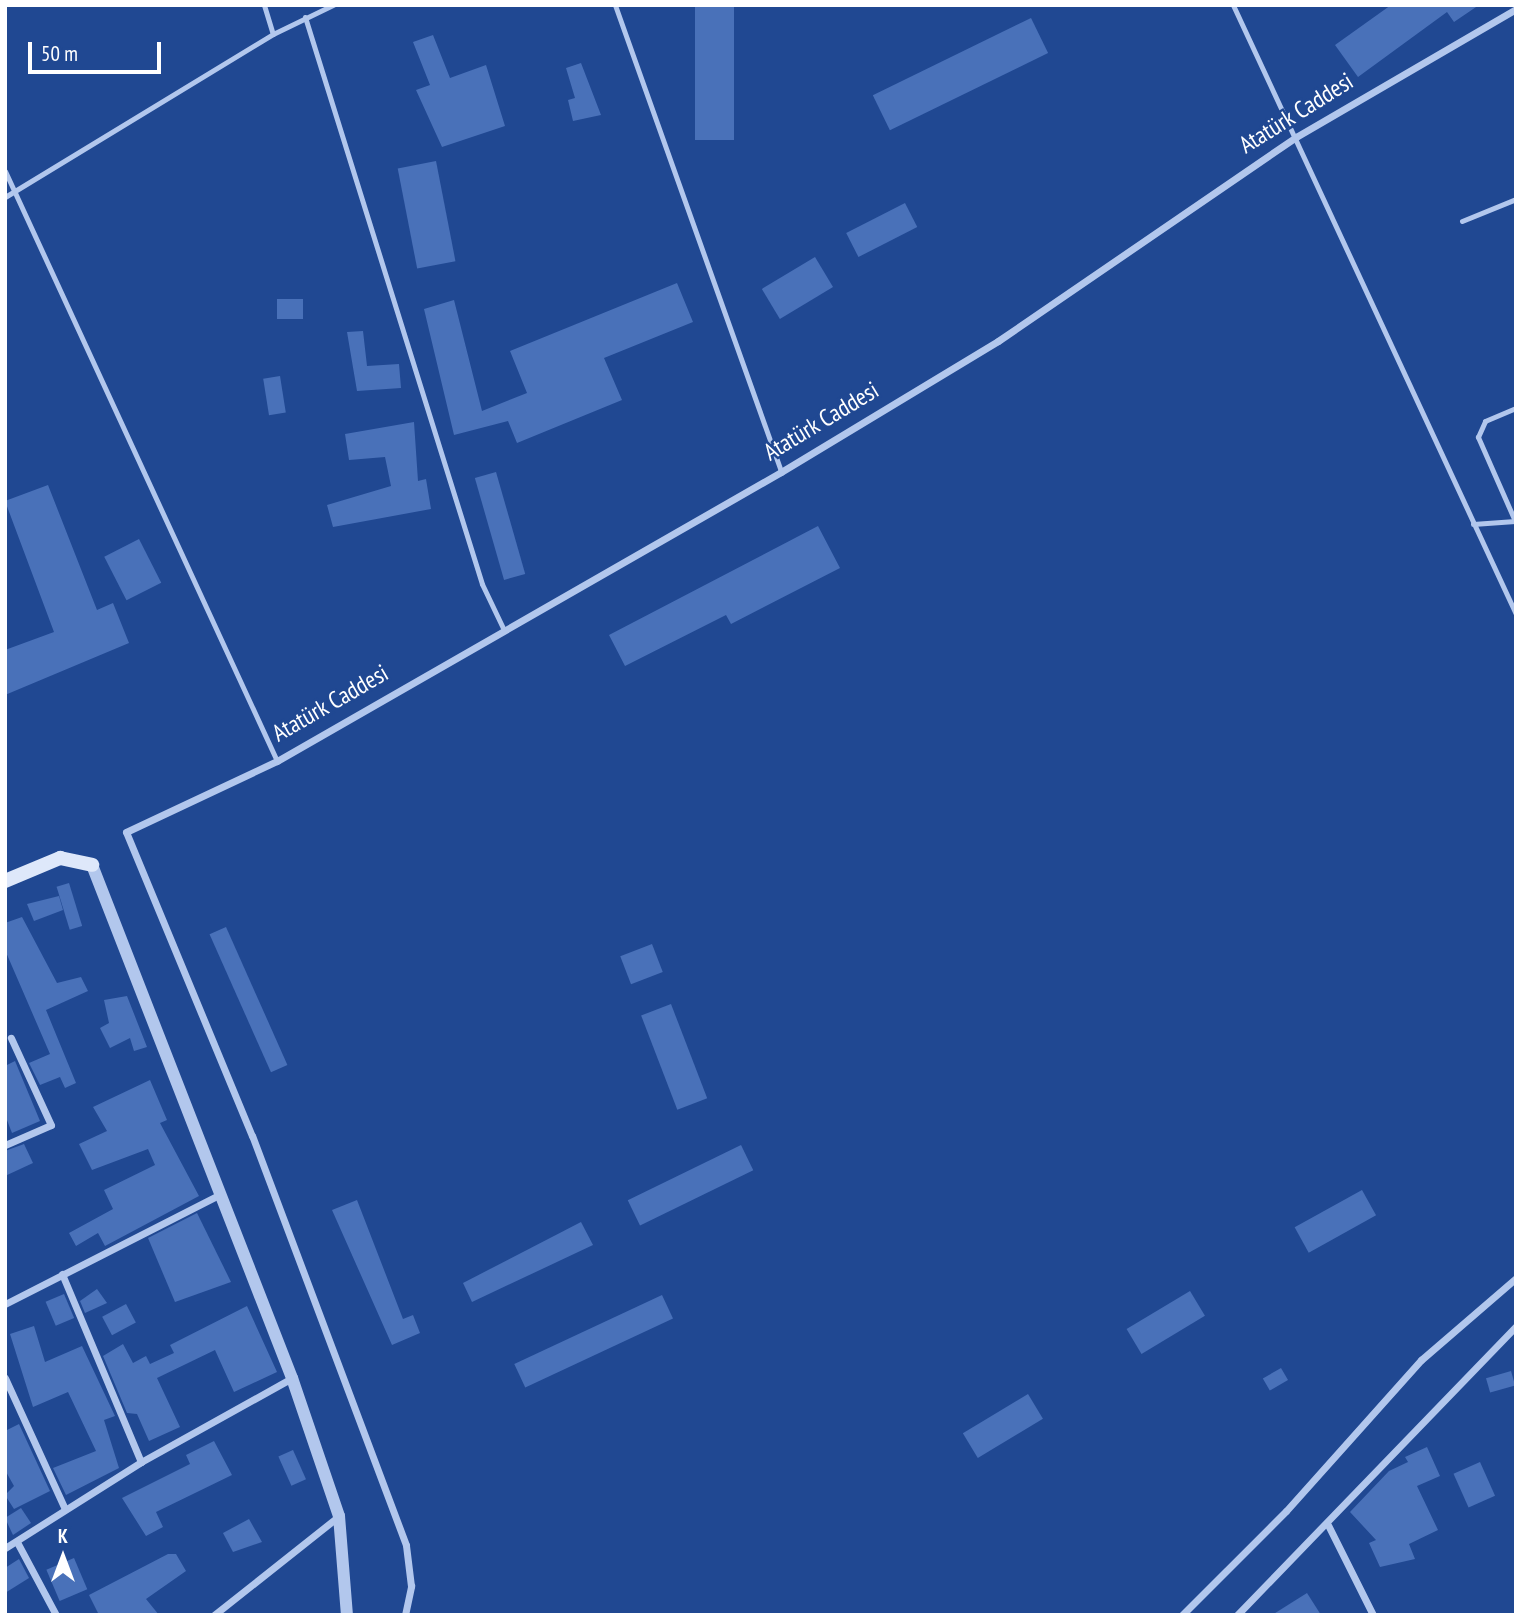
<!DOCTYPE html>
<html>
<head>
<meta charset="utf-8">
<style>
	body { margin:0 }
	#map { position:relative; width:1521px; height:1620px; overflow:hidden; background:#204892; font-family:"PT Sans Narrow",sans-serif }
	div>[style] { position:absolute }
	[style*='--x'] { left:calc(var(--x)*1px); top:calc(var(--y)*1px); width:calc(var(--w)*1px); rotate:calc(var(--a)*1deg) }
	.building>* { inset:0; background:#4971b9; transform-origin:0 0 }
	.service>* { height:5px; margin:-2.5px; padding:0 2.5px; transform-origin:2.5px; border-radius:2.5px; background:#b2c7ed }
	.minor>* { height:7px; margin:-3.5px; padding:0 3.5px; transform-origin:3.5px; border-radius:3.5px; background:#b2c7ed }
	.tertiary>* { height:12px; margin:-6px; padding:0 6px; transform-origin:6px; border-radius:6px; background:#b2c7ed }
	.secondary>* { height:14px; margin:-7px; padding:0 7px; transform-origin:7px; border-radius:7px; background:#dee8fa }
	span { translate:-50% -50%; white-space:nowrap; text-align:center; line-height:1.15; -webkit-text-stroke:5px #204892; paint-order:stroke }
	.street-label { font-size:24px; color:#fff }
	.frame { position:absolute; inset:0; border:7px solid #fff; pointer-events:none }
	.north { position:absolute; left:28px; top:1522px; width:70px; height:70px; -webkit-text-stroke:5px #204892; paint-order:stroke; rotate:0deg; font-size:19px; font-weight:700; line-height:28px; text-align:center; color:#fff }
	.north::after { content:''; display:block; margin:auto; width:24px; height:32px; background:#fff; clip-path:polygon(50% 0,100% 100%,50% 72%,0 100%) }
	.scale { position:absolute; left:28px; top:42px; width:133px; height:32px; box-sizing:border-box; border:4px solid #fff; border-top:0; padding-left:9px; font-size:21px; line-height:24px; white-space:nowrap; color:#fff; -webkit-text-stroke:5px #204892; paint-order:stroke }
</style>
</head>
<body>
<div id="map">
	<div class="building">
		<i style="left:695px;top:5px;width:39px;height:135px"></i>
		<i style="clip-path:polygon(1391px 5px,1479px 5px,1454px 22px,1447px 12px,1358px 77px,1335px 45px)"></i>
		<i style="left:1031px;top:18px;width:39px;height:176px;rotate:64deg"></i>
		<i style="clip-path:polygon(433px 35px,450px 78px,486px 65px,505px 126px,442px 147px,416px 90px,430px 85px,413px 42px)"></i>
		<i style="clip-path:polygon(581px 63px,601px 115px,573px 121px,568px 100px,575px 98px,566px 68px)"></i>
		<i style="left:436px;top:161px;width:102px;height:39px;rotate:79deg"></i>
		<i style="left:905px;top:203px;width:27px;height:66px;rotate:63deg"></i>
		<i style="left:815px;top:257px;width:35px;height:62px;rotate:59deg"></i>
		<i style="clip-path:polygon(677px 283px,693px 322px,604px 358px,622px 400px,517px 443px,508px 421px,454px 435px,424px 309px,454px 300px,482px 411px,527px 393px,510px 351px)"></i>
		<i style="left:303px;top:299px;width:20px;height:26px;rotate:90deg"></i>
		<i style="clip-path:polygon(363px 331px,367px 366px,399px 364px,401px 388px,357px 391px,347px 332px)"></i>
		<i style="left:280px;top:376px;width:37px;height:17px;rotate:81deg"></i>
		<i style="clip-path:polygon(414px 422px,418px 481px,426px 479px,431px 509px,333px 527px,327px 505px,391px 486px,385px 457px,349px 460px,345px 434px)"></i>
		<i style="left:496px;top:472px;width:106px;height:22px;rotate:74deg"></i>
		<i style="clip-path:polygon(48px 485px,97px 610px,113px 603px,129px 643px,5px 695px,5px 650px,54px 632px,5px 501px)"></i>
		<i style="clip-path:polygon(818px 526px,840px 568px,731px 624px,726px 615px,625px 666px,609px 635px)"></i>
		<i style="left:139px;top:539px;width:49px;height:39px;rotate:63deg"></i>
		<i style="left:69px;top:883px;width:45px;height:13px;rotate:73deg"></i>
		<i style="clip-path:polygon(59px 896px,63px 910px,34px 921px,27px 904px)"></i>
		<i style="clip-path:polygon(22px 917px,57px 983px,81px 977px,88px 991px,46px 1010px,76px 1083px,65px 1088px,60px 1077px,40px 1085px,29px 1063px,50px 1054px,5px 950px,5px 923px)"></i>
		<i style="left:226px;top:927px;width:151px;height:18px;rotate:66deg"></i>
		<i style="left:652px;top:944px;width:30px;height:34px;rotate:69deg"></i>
		<i style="clip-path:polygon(127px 996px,147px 1047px,134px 1051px,130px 1038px,110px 1048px,100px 1028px,109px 1023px,104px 1000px)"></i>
		<i style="left:671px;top:1004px;width:101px;height:32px;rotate:69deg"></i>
		<i style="clip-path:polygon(15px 1061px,40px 1121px,12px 1133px,5px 1115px,5px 1066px)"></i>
		<i style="clip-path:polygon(150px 1080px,167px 1120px,160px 1123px,199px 1196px,105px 1246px,98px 1233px,76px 1246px,69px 1233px,113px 1209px,104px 1190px,155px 1165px,148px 1149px,92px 1170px,79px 1144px,107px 1131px,93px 1107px)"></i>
		<i style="clip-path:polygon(24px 1144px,33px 1163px,5px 1176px,5px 1151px)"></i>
		<i style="left:741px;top:1145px;width:28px;height:126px;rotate:64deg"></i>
		<i style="left:1362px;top:1190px;width:29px;height:77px;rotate:61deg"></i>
		<i style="clip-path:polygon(357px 1200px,403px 1319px,413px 1315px,420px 1333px,392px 1345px,332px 1210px)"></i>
		<i style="clip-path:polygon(197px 1213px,231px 1282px,175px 1302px,148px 1238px)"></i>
		<i style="clip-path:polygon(581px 1222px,593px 1245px,472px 1302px,463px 1283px)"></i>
		<i style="clip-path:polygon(97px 1289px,107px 1303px,85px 1313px,80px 1301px)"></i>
		<i style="left:1190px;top:1291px;width:29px;height:74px;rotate:59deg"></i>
		<i style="left:64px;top:1294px;width:26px;height:20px;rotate:67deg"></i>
		<i style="left:662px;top:1295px;width:26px;height:163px;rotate:65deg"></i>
		<i style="left:126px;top:1304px;width:21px;height:27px;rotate:62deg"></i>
		<i style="clip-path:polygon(247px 1306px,277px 1372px,234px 1392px,215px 1350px,157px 1378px,180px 1427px,149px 1441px,137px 1414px,127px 1413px,103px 1356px,123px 1344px,133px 1363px,146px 1356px,150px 1364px,174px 1353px,170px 1345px)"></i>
		<i style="clip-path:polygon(34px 1326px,45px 1362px,82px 1346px,115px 1416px,104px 1420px,119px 1468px,66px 1495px,53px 1468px,96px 1451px,68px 1392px,33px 1407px,10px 1334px)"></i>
		<i style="left:1281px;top:1368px;width:14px;height:21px;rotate:60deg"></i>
		<i style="left:1511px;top:1371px;width:15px;height:26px;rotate:74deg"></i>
		<i style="left:1028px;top:1394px;width:29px;height:76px;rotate:59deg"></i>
		<i style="clip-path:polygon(19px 1424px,50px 1491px,14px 1509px,5px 1495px,14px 1486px,5px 1470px,5px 1431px)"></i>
		<i style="clip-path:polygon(214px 1441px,232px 1475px,156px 1512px,163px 1527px,146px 1536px,122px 1498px,190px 1464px,186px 1455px)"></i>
		<i style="clip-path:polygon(1427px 1447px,1440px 1476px,1417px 1486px,1438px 1530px,1409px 1544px,1415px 1559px,1380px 1567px,1369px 1543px,1376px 1540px,1350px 1512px,1389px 1471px,1408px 1462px,1405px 1457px)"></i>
		<i style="left:293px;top:1450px;width:32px;height:16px;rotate:66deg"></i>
		<i style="left:1480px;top:1462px;width:37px;height:29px;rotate:66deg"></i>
		<i style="clip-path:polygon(21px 1508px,31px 1523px,13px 1535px,5px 1518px)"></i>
		<i style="clip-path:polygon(249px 1519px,262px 1542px,233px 1552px,223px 1533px)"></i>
		<i style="clip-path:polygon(168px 1554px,176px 1554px,186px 1571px,146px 1599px,159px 1615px,99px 1615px,89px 1595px)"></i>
		<i style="left:74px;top:1558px;width:34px;height:30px;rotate:67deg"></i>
		<i style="clip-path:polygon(19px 1559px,29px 1578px,5px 1593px,5px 1568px)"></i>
		<i style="clip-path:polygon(1307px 1593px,1321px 1615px,1272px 1615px)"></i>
	</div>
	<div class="service">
		<i style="--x:264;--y:5;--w:30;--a:73"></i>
		<i style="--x:615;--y:5;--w:496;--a:70.4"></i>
		<i style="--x:1233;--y:5;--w:672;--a:65.08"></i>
		<i style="--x:305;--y:17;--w:594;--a:72.66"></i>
		<i style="--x:482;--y:584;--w:49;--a:64.5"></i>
		<i style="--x:5;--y:171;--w:650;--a:65.25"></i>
		<i style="--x:5;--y:197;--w:314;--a:-31.3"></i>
		<i style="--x:273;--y:34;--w:67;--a:-25.8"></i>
		<i style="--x:1462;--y:221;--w:58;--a:-22.2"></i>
		<i style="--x:1473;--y:524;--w:42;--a:-4.1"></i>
		<i style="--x:1515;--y:521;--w:92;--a:-113.8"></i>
		<i style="--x:1478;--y:437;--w:17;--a:-66"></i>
		<i style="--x:1485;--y:421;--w:34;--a:-23"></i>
	</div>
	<div class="minor">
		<i style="--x:5;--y:1145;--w:50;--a:-23.5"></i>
		<i style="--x:51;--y:1125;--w:96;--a:-114.7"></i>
		<i style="--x:62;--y:1274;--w:204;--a:67.2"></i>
		<i style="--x:5;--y:1304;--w:238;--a:-27"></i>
		<i style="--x:5;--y:1378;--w:144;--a:65.4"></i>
		<i style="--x:1328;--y:1525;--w:101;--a:63.4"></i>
		<i style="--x:17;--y:1542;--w:83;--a:61.9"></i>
		<i style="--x:5;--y:1548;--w:161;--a:-32.3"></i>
		<i style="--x:141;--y:1462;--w:173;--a:-29.1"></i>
		<i style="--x:214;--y:1615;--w:159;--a:-38.4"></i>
		<i style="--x:405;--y:1615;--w:30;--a:-78"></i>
		<i style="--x:411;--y:1586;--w:41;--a:-97"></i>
		<i style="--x:406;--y:1545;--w:437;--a:-110.6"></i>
		<i style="--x:252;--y:1136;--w:329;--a:-112.5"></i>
		<i style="--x:126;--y:832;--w:167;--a:-25.2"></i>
		<i style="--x:277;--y:761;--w:581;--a:-29.83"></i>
		<i style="--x:781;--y:472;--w:253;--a:-31.1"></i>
		<i style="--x:998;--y:341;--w:361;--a:-34.4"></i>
		<i style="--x:1296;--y:137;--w:255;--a:-30.2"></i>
		<i style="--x:1182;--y:1615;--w:147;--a:-45"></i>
		<i style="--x:1286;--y:1511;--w:203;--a:-48.2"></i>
		<i style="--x:1421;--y:1360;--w:125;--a:-40.8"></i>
		<i style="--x:1237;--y:1615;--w:402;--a:-46"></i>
	</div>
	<div class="tertiary">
		<i style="--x:92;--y:865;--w:551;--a:68.7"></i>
		<i style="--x:292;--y:1378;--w:146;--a:71.2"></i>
		<i style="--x:339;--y:1516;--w:99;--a:85.4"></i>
	</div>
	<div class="secondary">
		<i style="--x:5;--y:881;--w:60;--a:-22.7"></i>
		<i style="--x:60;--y:858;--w:33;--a:12"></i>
	</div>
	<div class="street-label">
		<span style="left:1296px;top:113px;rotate:-32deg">Atatürk Caddesi</span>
		<span style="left:821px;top:421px;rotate:-31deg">Atatürk Caddesi</span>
		<span style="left:330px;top:703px;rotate:-30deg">Atatürk Caddesi</span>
	</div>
	<div class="frame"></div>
	<div class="north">K</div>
	<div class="scale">50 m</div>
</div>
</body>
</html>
